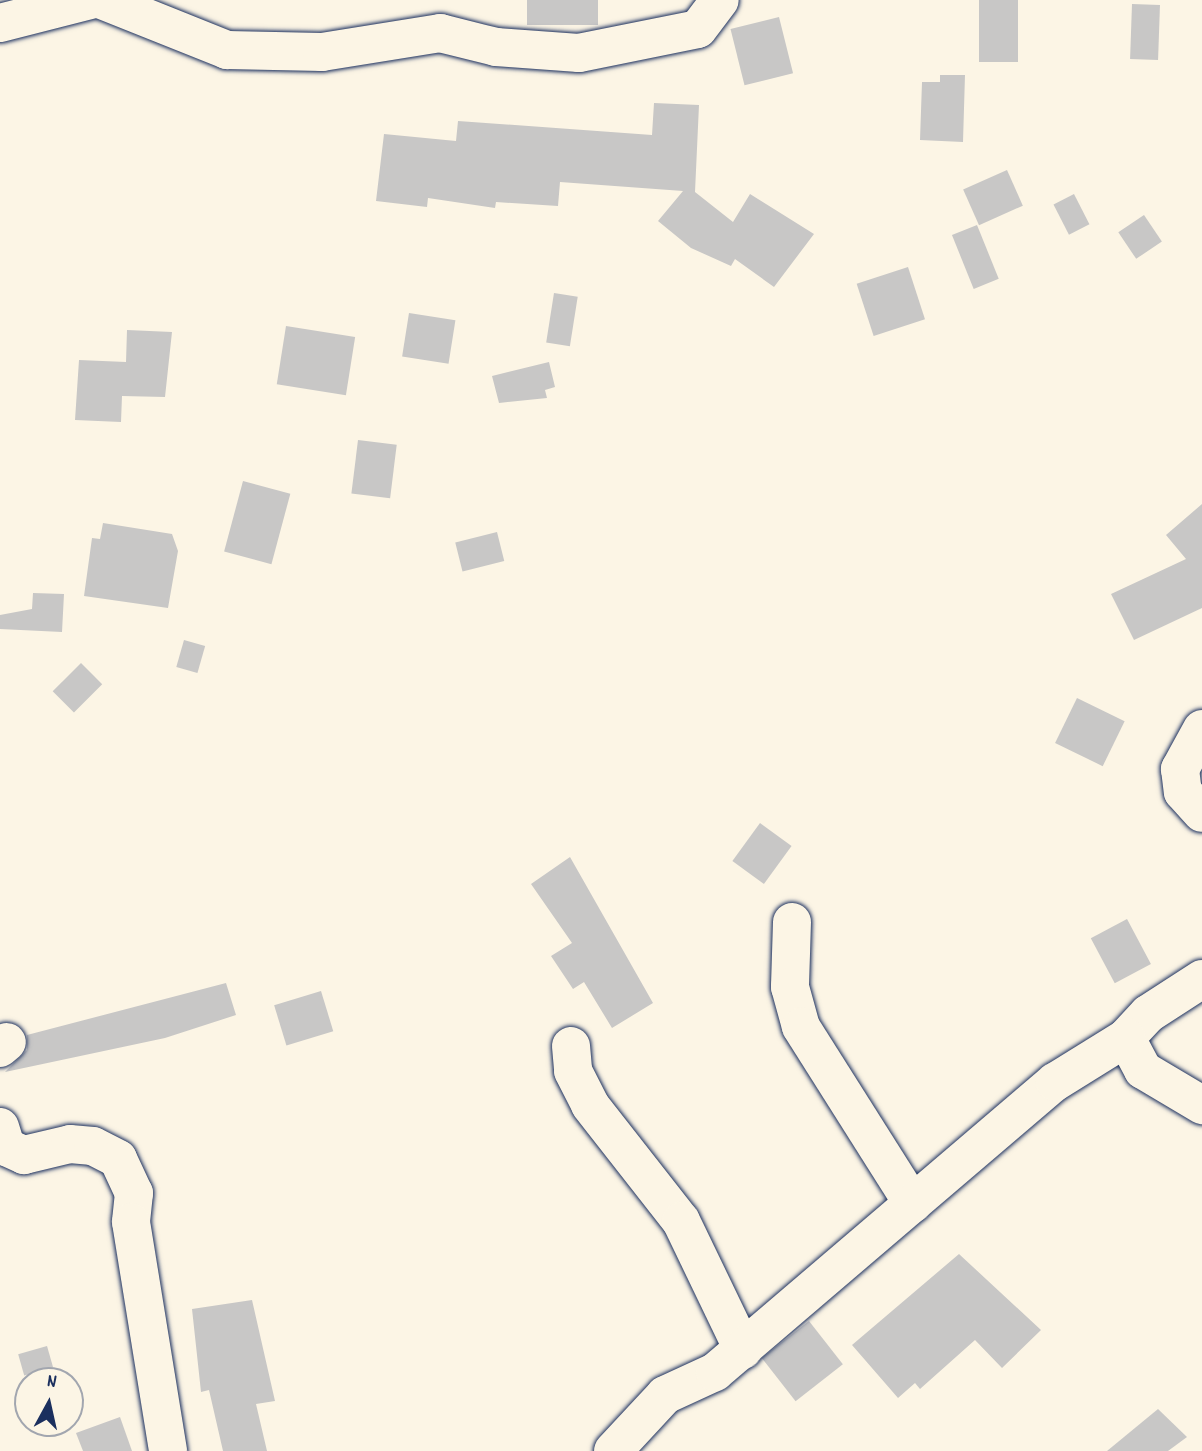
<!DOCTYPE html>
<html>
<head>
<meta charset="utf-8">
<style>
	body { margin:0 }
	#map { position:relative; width:1202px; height:1451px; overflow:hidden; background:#fcf5e5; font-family:Dekko,sans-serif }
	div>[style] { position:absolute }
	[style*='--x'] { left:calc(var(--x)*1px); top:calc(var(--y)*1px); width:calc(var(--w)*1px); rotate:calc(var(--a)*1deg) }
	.building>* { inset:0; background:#c8c7c6; transform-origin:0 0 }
	.roads { filter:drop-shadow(0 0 2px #1b2f5e) drop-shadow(0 0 2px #1b2f5e) }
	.minor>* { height:38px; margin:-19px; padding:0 19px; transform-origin:19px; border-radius:19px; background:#fcf5e5 }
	span { translate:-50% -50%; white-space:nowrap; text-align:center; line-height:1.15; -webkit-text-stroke:5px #fcf5e5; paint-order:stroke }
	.north { position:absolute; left:14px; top:1367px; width:70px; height:70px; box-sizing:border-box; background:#fcf5e5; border:2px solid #a2a6af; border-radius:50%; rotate:8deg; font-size:19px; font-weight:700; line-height:28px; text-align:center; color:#1b2f5e }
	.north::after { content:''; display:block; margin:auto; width:24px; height:32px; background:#1b2f5e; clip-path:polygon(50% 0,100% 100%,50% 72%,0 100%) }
</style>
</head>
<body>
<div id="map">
	<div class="building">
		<i style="left:527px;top:0;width:71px;height:25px"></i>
		<i style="left:979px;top:0;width:39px;height:62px"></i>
		<i style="left:1132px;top:4px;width:28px;height:55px;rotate:2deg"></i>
		<i style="left:779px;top:17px;width:58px;height:50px;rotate:76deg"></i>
		<i style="clip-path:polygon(940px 75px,965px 75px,963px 142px,920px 140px,922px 82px,940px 82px)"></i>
		<i style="clip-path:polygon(654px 103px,699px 105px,695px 192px,733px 222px,750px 194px,814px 234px,774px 287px,735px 259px,731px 266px,691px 248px,658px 221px,683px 191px,560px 182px,558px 206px,496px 202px,495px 208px,428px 198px,427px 207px,376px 201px,384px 134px,456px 141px,458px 121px,652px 135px)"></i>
		<i style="left:1007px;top:170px;width:39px;height:48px;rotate:66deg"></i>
		<i style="left:1074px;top:194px;width:34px;height:23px;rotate:63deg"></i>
		<i style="left:1144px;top:215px;width:32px;height:31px;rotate:56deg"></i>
		<i style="left:977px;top:225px;width:58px;height:27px;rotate:68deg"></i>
		<i style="left:908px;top:267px;width:55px;height:54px;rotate:72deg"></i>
		<i style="left:554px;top:293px;width:24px;height:50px;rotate:9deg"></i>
		<i style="left:409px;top:313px;width:47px;height:44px;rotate:9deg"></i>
		<i style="left:286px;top:326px;width:70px;height:59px;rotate:9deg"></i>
		<i style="clip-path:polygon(127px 330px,172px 332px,165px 397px,122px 396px,121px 422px,75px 420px,79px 360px,126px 362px)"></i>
		<i style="clip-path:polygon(549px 362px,555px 387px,545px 390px,547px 398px,499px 403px,492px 376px)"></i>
		<i style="left:358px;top:440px;width:39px;height:54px;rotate:7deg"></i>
		<i style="left:243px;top:481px;width:49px;height:73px;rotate:15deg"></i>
		<i style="clip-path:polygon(1202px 504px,1202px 608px,1134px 640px,1111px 594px,1186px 559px,1166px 535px)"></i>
		<i style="clip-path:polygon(103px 523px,172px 534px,178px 551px,168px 608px,84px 596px,92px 538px,100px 539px)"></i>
		<i style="left:497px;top:532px;width:30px;height:43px;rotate:76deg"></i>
		<i style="clip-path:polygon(33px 593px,64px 594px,62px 632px,0 629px,0 615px,32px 609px)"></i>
		<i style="left:184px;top:640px;width:22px;height:28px;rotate:16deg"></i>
		<i style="left:81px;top:663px;width:30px;height:40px;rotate:45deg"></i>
		<i style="left:1077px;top:698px;width:53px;height:50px;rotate:26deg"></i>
		<i style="left:760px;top:823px;width:39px;height:47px;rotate:36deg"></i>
		<i style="clip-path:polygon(570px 857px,653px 1003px,612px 1028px,584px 982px,573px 989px,551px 956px,572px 943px,531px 884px)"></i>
		<i style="left:1127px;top:919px;width:51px;height:41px;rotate:62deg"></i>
		<i style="clip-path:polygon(226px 983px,236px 1015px,165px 1038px,5px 1072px,27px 1050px,27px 1035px)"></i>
		<i style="left:321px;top:991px;width:42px;height:49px;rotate:73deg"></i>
		<i style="clip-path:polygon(959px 1254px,1041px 1330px,1002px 1368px,975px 1340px,920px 1389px,915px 1383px,898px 1398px,852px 1345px)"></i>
		<i style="clip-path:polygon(252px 1300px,275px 1401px,256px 1404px,267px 1451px,223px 1451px,209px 1390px,201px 1392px,192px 1309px)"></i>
		<i style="left:809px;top:1321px;width:55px;height:60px;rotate:52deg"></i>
		<i style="left:47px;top:1346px;width:22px;height:30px;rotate:74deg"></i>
		<i style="clip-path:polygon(1158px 1409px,1187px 1437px,1168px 1451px,1107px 1451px)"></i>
		<i style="clip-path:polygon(120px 1417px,132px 1451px,83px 1451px,76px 1433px)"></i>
	</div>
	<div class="roads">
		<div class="minor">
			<i style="--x:102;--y:0;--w:135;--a:21.8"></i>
			<i style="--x:227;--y:50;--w:95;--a:1.2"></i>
			<i style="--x:322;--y:52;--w:120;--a:-9.1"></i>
			<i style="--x:440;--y:33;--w:58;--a:14"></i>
			<i style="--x:496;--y:47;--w:83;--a:4.1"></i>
			<i style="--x:579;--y:53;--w:121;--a:-11.4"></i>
			<i style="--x:698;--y:29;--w:36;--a:-53"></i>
			<i style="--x:0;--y:23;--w:94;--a:-14.2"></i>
			<i style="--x:1202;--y:729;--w:46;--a:118.8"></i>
			<i style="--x:1180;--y:769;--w:23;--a:83"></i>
			<i style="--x:1183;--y:792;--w:28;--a:48"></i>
			<i style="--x:792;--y:922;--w:65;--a:91.8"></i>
			<i style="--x:790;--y:987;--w:41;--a:74.6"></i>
			<i style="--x:801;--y:1027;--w:209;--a:57.7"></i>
			<i style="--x:1202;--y:979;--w:64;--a:147.1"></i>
			<i style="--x:1148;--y:1014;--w:33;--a:133"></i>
			<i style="--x:1126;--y:1038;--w:36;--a:62"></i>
			<i style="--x:1143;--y:1070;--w:69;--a:30.7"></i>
			<i style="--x:571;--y:1046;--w:25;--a:85"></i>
			<i style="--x:573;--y:1071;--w:38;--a:63"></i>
			<i style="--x:590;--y:1105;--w:147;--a:51.9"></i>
			<i style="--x:681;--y:1221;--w:143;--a:64.3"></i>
			<i style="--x:0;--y:1048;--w:9;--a:-41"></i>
			<i style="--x:0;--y:1127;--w:21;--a:73"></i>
			<i style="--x:6;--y:1147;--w:20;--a:24"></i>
			<i style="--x:24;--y:1155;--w:47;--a:-13.4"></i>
			<i style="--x:70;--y:1144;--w:23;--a:5"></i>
			<i style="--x:93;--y:1146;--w:28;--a:27"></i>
			<i style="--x:118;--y:1159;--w:38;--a:65"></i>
			<i style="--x:134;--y:1193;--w:29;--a:96"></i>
			<i style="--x:131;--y:1222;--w:232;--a:80.8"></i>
			<i style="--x:613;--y:1451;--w:76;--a:-47.1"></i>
			<i style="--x:665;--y:1395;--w:55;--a:-24.7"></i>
			<i style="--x:715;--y:1372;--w:447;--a:-40.5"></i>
			<i style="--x:1055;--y:1082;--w:84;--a:-31.8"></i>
		</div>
	</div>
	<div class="north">N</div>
</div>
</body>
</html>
